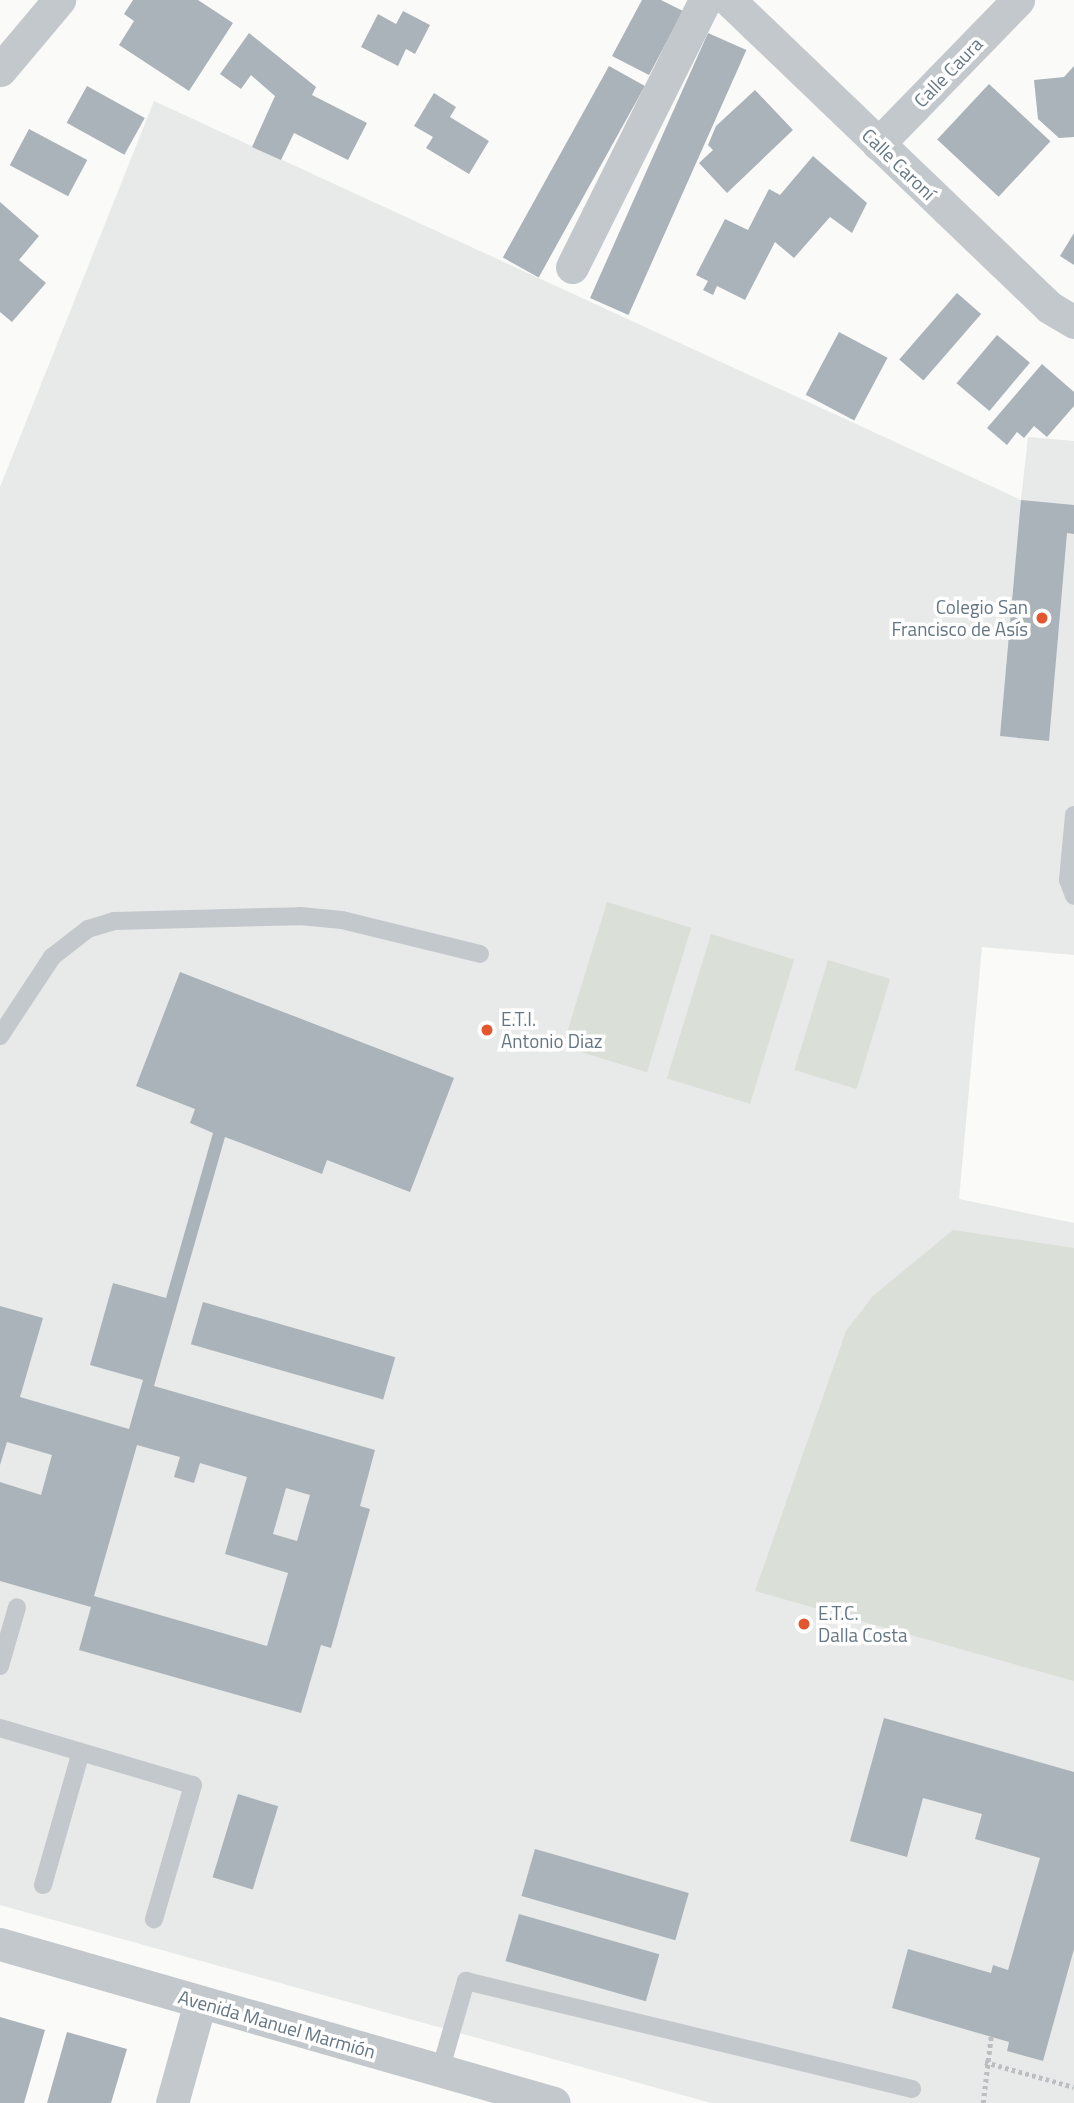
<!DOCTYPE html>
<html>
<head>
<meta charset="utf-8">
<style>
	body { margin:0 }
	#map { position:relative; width:1074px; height:2103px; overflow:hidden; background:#fafaf8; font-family:"Titillium Web",sans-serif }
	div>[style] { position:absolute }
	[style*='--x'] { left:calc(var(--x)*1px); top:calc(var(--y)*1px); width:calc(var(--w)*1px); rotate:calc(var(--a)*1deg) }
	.built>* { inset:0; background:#e8e9e9 }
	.green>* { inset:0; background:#dadfd7; transform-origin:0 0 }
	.building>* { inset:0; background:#aab3b9; transform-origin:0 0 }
	.path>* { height:4.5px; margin-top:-2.25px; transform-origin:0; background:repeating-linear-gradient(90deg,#bbbfc2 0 3.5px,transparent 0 7px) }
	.service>* { height:18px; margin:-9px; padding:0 9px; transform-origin:9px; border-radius:9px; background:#c3c8cc }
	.minor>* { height:33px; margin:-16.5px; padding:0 16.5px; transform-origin:16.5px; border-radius:16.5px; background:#c3c8cc }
	.dots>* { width:19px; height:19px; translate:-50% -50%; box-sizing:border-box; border:4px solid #fff; border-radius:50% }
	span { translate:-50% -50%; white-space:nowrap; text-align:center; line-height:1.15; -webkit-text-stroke:7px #fff; paint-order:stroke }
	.street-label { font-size:19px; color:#657683 }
	.poi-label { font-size:19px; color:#657683 }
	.right { translate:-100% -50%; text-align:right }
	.left { translate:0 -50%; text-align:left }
</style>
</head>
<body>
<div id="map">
	<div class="built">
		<i style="clip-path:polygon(154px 101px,1021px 500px,1028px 437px,1074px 441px,1074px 955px,982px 947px,959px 1199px,1074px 1223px,1074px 2103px,711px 2103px,0 1905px,0 487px)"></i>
	</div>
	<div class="green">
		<i style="left:607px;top:902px;width:88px;height:151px;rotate:17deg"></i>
		<i style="left:711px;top:934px;width:87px;height:151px;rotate:17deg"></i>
		<i style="left:828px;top:960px;width:65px;height:115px;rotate:17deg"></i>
		<i style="clip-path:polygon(953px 1230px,1074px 1248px,1074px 1681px,755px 1591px,846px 1331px,873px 1296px)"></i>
	</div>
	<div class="building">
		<i style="clip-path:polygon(133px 0,198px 0,233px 23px,189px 91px,119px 45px,134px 21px,124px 14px)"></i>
		<i style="clip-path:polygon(642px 0,661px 0,683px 11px,649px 75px,612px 56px)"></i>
		<i style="clip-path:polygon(403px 11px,430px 25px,415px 54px,406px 49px,398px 66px,361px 47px,378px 14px,396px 24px)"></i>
		<i style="clip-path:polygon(249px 33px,316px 87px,312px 95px,367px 123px,348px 160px,294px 133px,281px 160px,252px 147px,275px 96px,251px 75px,241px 89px,220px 74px)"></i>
		<i style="left:708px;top:33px;width:42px;height:290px;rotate:24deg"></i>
		<i style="left:609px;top:66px;width:41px;height:219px;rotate:29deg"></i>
		<i style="clip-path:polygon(1074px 66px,1074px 137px,1059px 138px,1038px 119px,1034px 80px,1064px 77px)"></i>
		<i style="left:989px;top:84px;width:84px;height:76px;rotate:43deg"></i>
		<i style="left:87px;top:86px;width:66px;height:42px;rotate:29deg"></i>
		<i style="clip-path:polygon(755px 90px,793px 130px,727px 193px,699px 163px,713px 150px,708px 145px,716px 126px)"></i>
		<i style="clip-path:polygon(434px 93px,456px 107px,450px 117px,489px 141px,469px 174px,426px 148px,433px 137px,414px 126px)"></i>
		<i style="left:29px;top:129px;width:66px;height:41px;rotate:28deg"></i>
		<i style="clip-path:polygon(813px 156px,867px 203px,852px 233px,830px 217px,794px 258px,775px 242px,745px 300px,717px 286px,713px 295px,703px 290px,708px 281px,696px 275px,725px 219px,748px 230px,769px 189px,780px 195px)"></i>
		<i style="clip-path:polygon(0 202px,39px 236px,19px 260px,46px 283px,12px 322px,0 312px)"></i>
		<i style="clip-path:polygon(1074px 233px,1074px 265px,1060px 256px)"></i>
		<i style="left:957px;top:293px;width:32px;height:88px;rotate:41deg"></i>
		<i style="left:839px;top:332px;width:55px;height:71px;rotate:28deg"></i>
		<i style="left:997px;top:335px;width:43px;height:63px;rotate:40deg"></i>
		<i style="clip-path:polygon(1042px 364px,1074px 392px,1074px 406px,1047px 437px,1034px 426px,1024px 438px,1017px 432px,1007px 445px,987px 428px)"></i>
		<i style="clip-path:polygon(1021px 500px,1074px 505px,1074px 534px,1067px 533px,1049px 741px,1000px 736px)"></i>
		<i style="clip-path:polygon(evenodd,180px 972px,454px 1078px,410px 1192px,327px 1160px,322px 1174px,225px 1137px,154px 1386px,375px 1450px,360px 1506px,370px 1509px,331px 1648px,321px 1645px,301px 1713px,79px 1650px,91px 1607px,0 1581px,0 1482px,41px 1495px,52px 1455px,7px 1442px,0 1465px,0 1306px,43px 1318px,20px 1397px,129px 1429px,143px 1380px,90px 1365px,113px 1283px,166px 1298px,213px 1133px,190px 1123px,195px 1109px,136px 1086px,180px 972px,137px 1445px,180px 1457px,174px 1477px,194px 1483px,200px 1463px,247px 1477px,225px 1554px,288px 1573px,267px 1646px,94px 1596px,137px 1445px,180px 972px,286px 1488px,310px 1495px,297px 1541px,273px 1534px,286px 1488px)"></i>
		<i style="left:203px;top:1302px;width:200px;height:44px;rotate:16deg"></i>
		<i style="clip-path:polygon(884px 1718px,1074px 1772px,1074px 1949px,1043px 2061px,1007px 2051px,1009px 2042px,892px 2008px,908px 1949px,991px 1973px,993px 1965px,1008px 1970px,1040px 1858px,975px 1839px,982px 1814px,923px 1798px,907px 1857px,850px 1841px)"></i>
		<i style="left:238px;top:1794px;width:42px;height:87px;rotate:17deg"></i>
		<i style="left:535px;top:1849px;width:160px;height:49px;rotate:16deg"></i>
		<i style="left:519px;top:1914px;width:146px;height:49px;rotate:16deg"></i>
		<i style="clip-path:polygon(0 2017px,45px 2030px,24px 2103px,0 2103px)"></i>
		<i style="clip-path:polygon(67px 2032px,127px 2049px,111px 2103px,47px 2103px)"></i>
	</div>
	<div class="path">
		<i style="--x:985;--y:2062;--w:92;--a:15.7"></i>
		<i style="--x:983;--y:2103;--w:67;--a:-83.2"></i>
	</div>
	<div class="service">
		<i style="--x:1074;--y:815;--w:65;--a:95.3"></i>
		<i style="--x:1068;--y:880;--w:17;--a:69"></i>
		<i style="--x:0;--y:1036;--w:95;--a:-56.6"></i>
		<i style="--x:52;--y:957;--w:46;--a:-37.9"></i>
		<i style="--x:88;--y:929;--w:27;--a:-17"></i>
		<i style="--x:114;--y:921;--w:186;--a:-1.5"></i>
		<i style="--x:300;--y:916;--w:42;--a:5.4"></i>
		<i style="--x:342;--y:920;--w:142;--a:13.8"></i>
		<i style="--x:0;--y:1666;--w:61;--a:-73.9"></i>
		<i style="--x:0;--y:1728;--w:201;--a:16.5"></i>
		<i style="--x:193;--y:1785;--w:140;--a:106.2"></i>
		<i style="--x:43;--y:1885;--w:138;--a:-74.1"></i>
		<i style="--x:440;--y:2071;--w:94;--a:-73.9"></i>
		<i style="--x:466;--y:1981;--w:459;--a:13.6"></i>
	</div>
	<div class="minor">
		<i style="--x:729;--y:0;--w:443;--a:43.8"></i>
		<i style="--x:1049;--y:307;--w:29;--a:31"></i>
		<i style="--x:0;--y:70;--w:92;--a:-49.9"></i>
		<i style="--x:878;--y:144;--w:201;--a:-45.8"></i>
		<i style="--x:572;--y:267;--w:298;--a:-63.5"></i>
		<i style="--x:0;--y:1944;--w:576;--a:16.01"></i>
		<i style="--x:172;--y:2103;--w:105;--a:-74.5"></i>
	</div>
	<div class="dots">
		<i style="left:1042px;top:618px;background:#e4572e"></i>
		<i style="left:487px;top:1030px;background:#e4572e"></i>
		<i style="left:804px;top:1624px;background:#e4572e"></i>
	</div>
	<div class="street-label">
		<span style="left:948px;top:72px;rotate:-46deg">Calle Caura</span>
		<span style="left:899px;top:164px;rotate:44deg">Calle Caroní</span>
		<span style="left:277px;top:2024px;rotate:16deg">Avenida Manuel Marmión</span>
	</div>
	<div class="poi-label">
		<span class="right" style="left:1028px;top:618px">Colegio San<br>Francisco de Asís</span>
		<span class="left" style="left:501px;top:1030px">E.T.I.<br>Antonio Diaz</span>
		<span class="left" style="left:818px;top:1624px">E.T.C.<br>Dalla Costa</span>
	</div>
</div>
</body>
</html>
